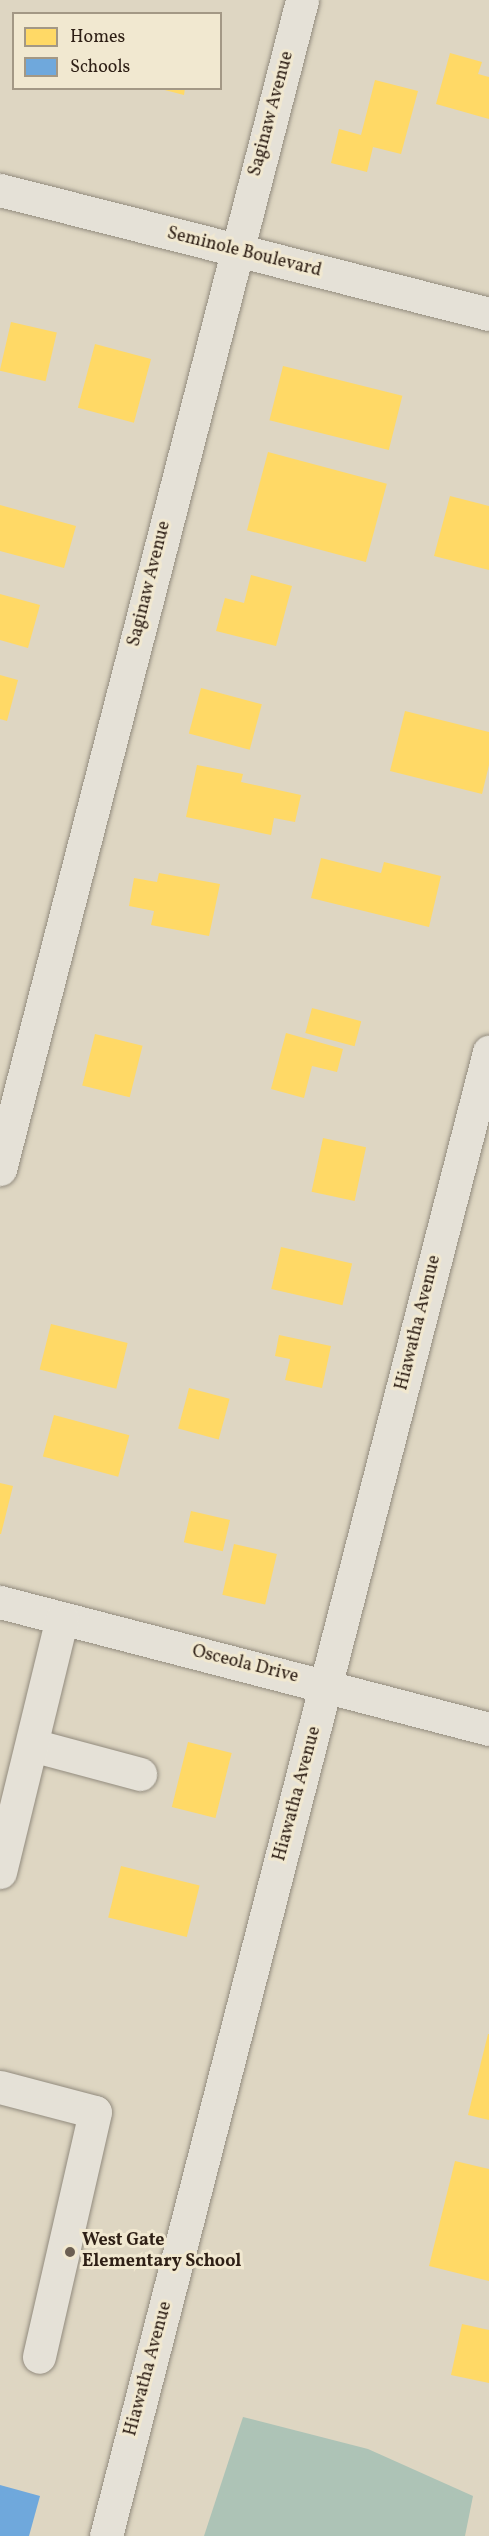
<!DOCTYPE html>
<html>
<head>
<meta charset="utf-8">
<style>
	body { margin:0 }
	#map { position:relative; width:489px; height:2536px; overflow:hidden; background:#ded6c2; font-family:Vollkorn,serif }
	div>[style] { position:absolute }
	[style*='--x'] { left:calc(var(--x)*1px); top:calc(var(--y)*1px); width:calc(var(--w)*1px); rotate:calc(var(--a)*1deg) }
	.water>* { inset:0; background:#adc3b6 }
	.homes>* { inset:0; background:#ffd966; transform-origin:0 0 }
	.schools>* { inset:0; background:#6fa8dc }
	.roads { filter:drop-shadow(0 0 2px #928b7e) drop-shadow(0 0 2px #928b7e) }
	.minor>* { height:33px; margin:-16.5px; padding:0 16.5px; transform-origin:16.5px; border-radius:16.5px; background:#e5e1d7 }
	.dots>* { width:16px; height:16px; translate:-50% -50%; box-sizing:border-box; border:3px solid #f1e8d0; border-radius:50% }
	span { translate:-50% -50%; white-space:nowrap; text-align:center; line-height:1.15; -webkit-text-stroke:6px #f1e8d0; paint-order:stroke }
	.street-label { font-size:18px; color:#2e1f15 }
	.poi-label { font-size:18px; color:#2e1f15; font-weight:700 }
	.left { translate:0 -50%; text-align:left }
	.legend { position:absolute; left:12px; top:12px; width:210px; height:78px; box-sizing:border-box; background:#f1e8d0; border:2px solid #a39885; margin:0; padding:8px 10px; list-style:none; font-size:18px; color:#2e1f15 }
	.legend li { display:flex; align-items:center; gap:12px; height:30px }
	.legend b { width:30px; border:2px solid #a39885 }
</style>
</head>
<body>
<div id="map">
	<div class="water">
		<i style="clip-path:polygon(243px 2417px,368px 2449px,473px 2496px,465px 2536px,204px 2536px)"></i>
	</div>
	<div class="homes">
		<i style="clip-path:polygon(450px 53px,482px 62px,478px 74px,489px 77px,489px 119px,436px 104px)"></i>
		<i style="clip-path:polygon(375px 80px,418px 91px,401px 154px,373px 147px,367px 172px,331px 163px,339px 129px,361px 135px)"></i>
		<i style="clip-path:polygon(157px 88px,185px 88px,184px 95px)"></i>
		<i style="left:11px;top:322px;width:47px;height:50px;rotate:13deg"></i>
		<i style="left:95px;top:344px;width:58px;height:66px;rotate:15deg"></i>
		<i style="left:283px;top:366px;width:123px;height:56px;rotate:14deg"></i>
		<i style="left:268px;top:452px;width:123px;height:81px;rotate:15deg"></i>
		<i style="clip-path:polygon(450px 496px,489px 506px,489px 570px,434px 556px)"></i>
		<i style="clip-path:polygon(0 505px,76px 526px,64px 568px,0 551px)"></i>
		<i style="clip-path:polygon(251px 575px,292px 586px,276px 646px,216px 631px,225px 598px,244px 603px)"></i>
		<i style="clip-path:polygon(0 594px,40px 605px,28px 648px,0 640px)"></i>
		<i style="clip-path:polygon(0 675px,18px 680px,7px 721px,0 719px)"></i>
		<i style="left:201px;top:688px;width:63px;height:47px;rotate:15deg"></i>
		<i style="clip-path:polygon(405px 711px,489px 732px,489px 765px,482px 794px,390px 771px)"></i>
		<i style="clip-path:polygon(197px 765px,243px 774px,241px 782px,301px 795px,295px 822px,274px 818px,271px 835px,186px 817px)"></i>
		<i style="clip-path:polygon(321px 858px,381px 873px,384px 862px,441px 876px,429px 927px,311px 898px)"></i>
		<i style="clip-path:polygon(159px 873px,220px 884px,209px 936px,151px 925px,154px 911px,129px 906px,134px 878px,157px 882px)"></i>
		<i style="left:312px;top:1008px;width:51px;height:26px;rotate:15deg"></i>
		<i style="clip-path:polygon(286px 1033px,343px 1049px,337px 1072px,312px 1066px,304px 1098px,271px 1089px)"></i>
		<i style="left:95px;top:1034px;width:49px;height:53px;rotate:14deg"></i>
		<i style="left:323px;top:1138px;width:44px;height:55px;rotate:12deg"></i>
		<i style="left:281px;top:1247px;width:73px;height:43px;rotate:13deg"></i>
		<i style="left:51px;top:1324px;width:79px;height:47px;rotate:14deg"></i>
		<i style="clip-path:polygon(279px 1335px,331px 1346px,322px 1388px,285px 1380px,290px 1359px,275px 1356px)"></i>
		<i style="left:189px;top:1388px;width:42px;height:42px;rotate:15deg"></i>
		<i style="left:54px;top:1415px;width:78px;height:43px;rotate:15deg"></i>
		<i style="clip-path:polygon(0 1483px,13px 1486px,1px 1534px,0 1534px)"></i>
		<i style="left:191px;top:1511px;width:40px;height:32px;rotate:13deg"></i>
		<i style="left:234px;top:1544px;width:44px;height:52px;rotate:13deg"></i>
		<i style="left:188px;top:1742px;width:45px;height:67px;rotate:14deg"></i>
		<i style="left:121px;top:1866px;width:81px;height:53px;rotate:14deg"></i>
		<i style="clip-path:polygon(488px 2034px,489px 2034px,489px 2120px,468px 2115px)"></i>
		<i style="clip-path:polygon(455px 2161px,489px 2169px,489px 2281px,429px 2266px)"></i>
		<i style="clip-path:polygon(462px 2324px,489px 2330px,489px 2383px,451px 2375px)"></i>
	</div>
	<div class="schools">
		<i style="clip-path:polygon(0 2485px,40px 2496px,29px 2536px,0 2536px)"></i>
	</div>
	<div class="roads">
		<div class="minor">
			<i style="--x:0;--y:190;--w:504;--a:14.23"></i>
			<i style="--x:0;--y:1169;--w:1207;--a:-75.51"></i>
			<i style="--x:0;--y:1602;--w:505;--a:14.56"></i>
			<i style="--x:32;--y:1745;--w:112;--a:15"></i>
			<i style="--x:0;--y:1872;--w:261;--a:-76.3"></i>
			<i style="--x:0;--y:2087;--w:98;--a:14.7"></i>
			<i style="--x:95;--y:2112;--w:251;--a:102.9"></i>
			<i style="--x:106;--y:2536;--w:1533;--a:-75.53"></i>
		</div>
	</div>
	<div class="dots">
		<i style="left:70px;top:2252px;background:#6c5f52"></i>
	</div>
	<div class="street-label">
		<span style="left:272px;top:114px;rotate:-75deg">Saginaw Avenue</span>
		<span style="left:244px;top:253px;rotate:14deg">Seminole Boulevard</span>
		<span style="left:150px;top:584px;rotate:-76deg">Saginaw Avenue</span>
		<span style="left:419px;top:1323px;rotate:-76deg">Hiawatha Avenue</span>
		<span style="left:245px;top:1665px;rotate:14deg">Osceola Drive</span>
		<span style="left:298px;top:1794px;rotate:-75deg">Hiawatha Avenue</span>
		<span style="left:149px;top:2369px;rotate:-75deg">Hiawatha Avenue</span>
	</div>
	<div class="poi-label">
		<span class="left" style="left:82px;top:2252px">West Gate<br>Elementary School</span>
	</div>
	<ul class="legend">
	<li><b style="height:16px;background:#ffd966"></b>Homes</li>
	<li><b style="height:16px;background:#6fa8dc"></b>Schools</li>
	</ul>
</div>
</body>
</html>
